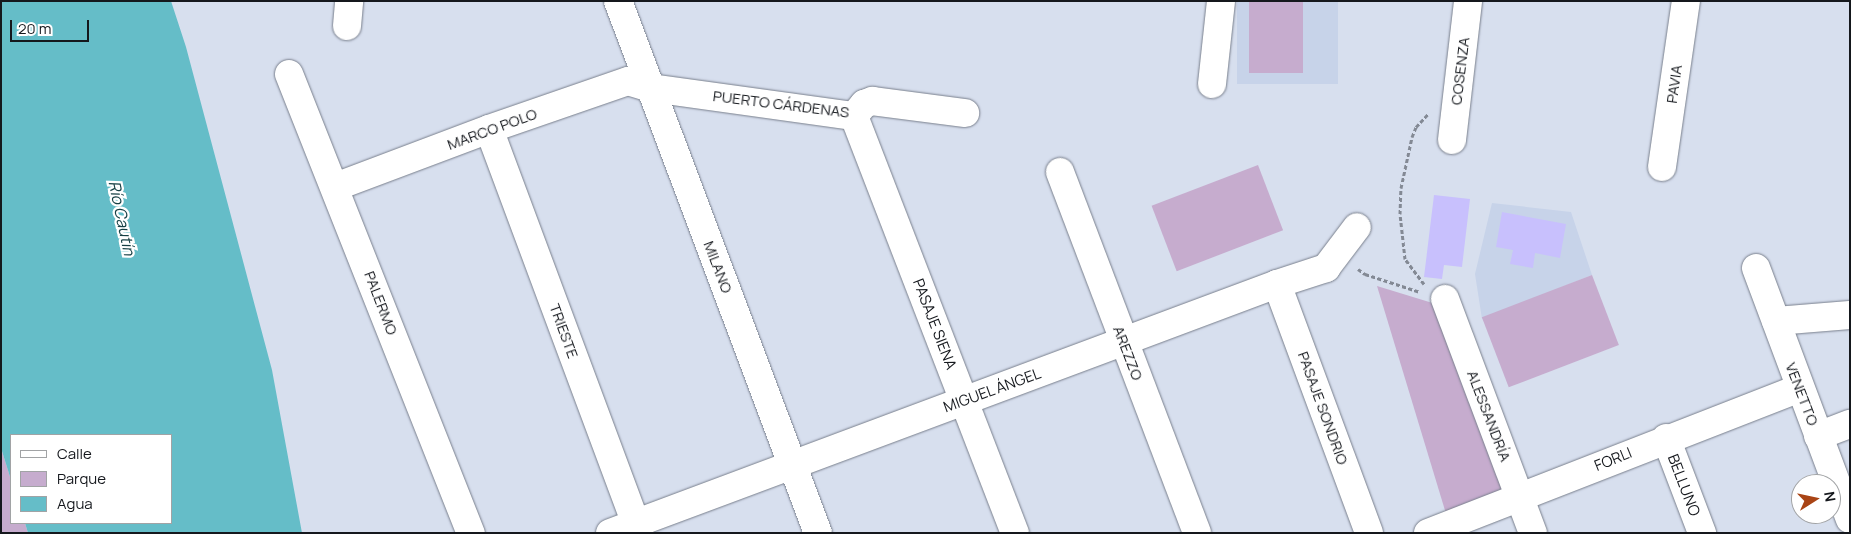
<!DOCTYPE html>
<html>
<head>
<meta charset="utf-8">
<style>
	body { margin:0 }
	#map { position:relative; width:1851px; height:534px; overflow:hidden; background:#d7dfee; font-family:Manrope,sans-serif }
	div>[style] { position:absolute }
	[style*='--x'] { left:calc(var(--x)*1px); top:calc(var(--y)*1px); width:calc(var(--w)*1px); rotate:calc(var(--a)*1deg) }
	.built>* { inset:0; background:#c7d3e9; transform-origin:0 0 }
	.green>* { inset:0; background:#c6acce; transform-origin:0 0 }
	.water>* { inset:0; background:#65bdc8 }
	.building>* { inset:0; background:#c8c0fd }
	.path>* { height:3px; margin-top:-1.5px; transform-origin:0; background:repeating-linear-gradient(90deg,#838994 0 4px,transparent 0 6.5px) }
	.roads { filter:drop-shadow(0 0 1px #787f8c) drop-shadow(0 0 1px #787f8c) }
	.minor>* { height:28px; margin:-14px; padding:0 14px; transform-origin:14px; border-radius:14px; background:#fff }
	.tertiary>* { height:28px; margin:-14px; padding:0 14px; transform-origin:14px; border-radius:14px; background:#fff }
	span { translate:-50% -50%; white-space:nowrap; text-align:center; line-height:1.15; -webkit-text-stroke:4.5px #fff; paint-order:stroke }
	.street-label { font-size:15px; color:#15181d }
	.water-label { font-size:16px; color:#174045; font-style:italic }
	.frame { position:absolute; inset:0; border:2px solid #15181d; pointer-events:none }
	.legend { position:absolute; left:10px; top:434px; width:162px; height:90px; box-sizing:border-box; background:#fff; border:1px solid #a1a3a5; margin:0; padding:6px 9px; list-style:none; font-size:15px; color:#15181d }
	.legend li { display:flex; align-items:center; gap:10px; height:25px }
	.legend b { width:25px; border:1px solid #a1a3a5 }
	.north { position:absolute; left:1791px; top:474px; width:50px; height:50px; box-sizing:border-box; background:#fff; border:1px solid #a1a3a5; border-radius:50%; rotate:80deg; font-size:14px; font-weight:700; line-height:20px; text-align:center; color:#15181d }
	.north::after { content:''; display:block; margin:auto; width:18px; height:22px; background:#a94415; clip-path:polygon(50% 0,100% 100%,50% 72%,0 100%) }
	.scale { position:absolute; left:10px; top:20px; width:79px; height:22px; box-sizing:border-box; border:2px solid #15181d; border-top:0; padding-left:6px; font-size:15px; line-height:18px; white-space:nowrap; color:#15181d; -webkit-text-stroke:4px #fff; paint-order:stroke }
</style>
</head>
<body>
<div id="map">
	<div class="built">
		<i style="left:1237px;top:1px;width:101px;height:83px"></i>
		<i style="clip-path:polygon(1492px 203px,1571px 212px,1592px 275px,1482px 319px,1475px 274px)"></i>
	</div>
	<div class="green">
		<i style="left:1249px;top:1px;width:54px;height:72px"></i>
		<i style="left:1258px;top:165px;width:70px;height:114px;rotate:69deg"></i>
		<i style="left:1592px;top:275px;width:75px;height:118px;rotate:69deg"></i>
		<i style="clip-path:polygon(1377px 286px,1439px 305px,1509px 492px,1447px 517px)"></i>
		<i style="clip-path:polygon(1px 448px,11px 480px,11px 523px,25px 523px,28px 533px,1px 533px)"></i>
	</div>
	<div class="water">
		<i style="clip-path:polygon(1px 1px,171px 1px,186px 47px,272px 370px,302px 533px,28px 533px,25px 523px,171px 523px,171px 435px,11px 435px,11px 480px,1px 448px)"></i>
	</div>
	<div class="building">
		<i style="clip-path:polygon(1434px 195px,1470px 199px,1462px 267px,1444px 265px,1442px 279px,1424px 277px)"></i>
		<i style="clip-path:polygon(1502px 212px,1566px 224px,1560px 258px,1535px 253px,1533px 268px,1510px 264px,1513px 250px,1496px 247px)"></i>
	</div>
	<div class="path">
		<i style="--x:1358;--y:269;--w:9;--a:36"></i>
		<i style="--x:1365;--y:274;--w:58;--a:18.1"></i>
		<i style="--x:1424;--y:284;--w:31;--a:-127"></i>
		<i style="--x:1405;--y:259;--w:45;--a:-96.3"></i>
		<i style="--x:1400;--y:214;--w:26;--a:-88"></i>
		<i style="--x:1401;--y:188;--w:52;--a:-77.8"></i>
		<i style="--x:1412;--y:137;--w:11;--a:-68"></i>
		<i style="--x:1416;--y:127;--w:18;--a:-47"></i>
	</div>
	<div class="roads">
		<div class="minor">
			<i style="--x:347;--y:26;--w:25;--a:-85"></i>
			<i style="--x:289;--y:74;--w:494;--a:68.4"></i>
			<i style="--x:1212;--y:84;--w:83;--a:-83.8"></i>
			<i style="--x:854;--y:116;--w:447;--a:68.9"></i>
			<i style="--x:489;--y:129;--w:431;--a:69.6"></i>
			<i style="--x:1452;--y:140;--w:140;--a:-83.4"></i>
			<i style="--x:1662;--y:167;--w:168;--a:-81.8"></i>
			<i style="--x:1060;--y:172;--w:386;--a:69.2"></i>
			<i style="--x:335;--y:187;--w:165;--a:-20.6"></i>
			<i style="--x:489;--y:129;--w:147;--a:-19.1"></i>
			<i style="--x:628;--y:81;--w:24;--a:17"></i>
			<i style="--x:651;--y:88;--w:205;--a:7.9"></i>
			<i style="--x:854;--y:116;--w:16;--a:-50"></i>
			<i style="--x:864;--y:104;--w:9;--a:-21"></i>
			<i style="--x:872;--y:101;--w:94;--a:7.4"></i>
			<i style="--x:1756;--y:268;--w:268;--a:69.5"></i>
			<i style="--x:1277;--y:284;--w:265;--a:69.7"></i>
			<i style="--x:1445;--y:299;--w:250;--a:69.4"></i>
			<i style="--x:1776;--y:321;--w:74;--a:-4.6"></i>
			<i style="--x:1818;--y:436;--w:34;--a:-21"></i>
			<i style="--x:1666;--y:438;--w:102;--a:69.2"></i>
			<i style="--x:610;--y:533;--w:712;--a:-20.47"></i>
			<i style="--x:1277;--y:284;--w:52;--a:-18.1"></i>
			<i style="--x:1326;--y:268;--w:51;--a:-52.9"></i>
			<i style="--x:1428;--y:533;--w:398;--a:-21.3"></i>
		</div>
		<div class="tertiary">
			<i style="--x:618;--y:1;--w:568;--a:69.4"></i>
		</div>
	</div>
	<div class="street-label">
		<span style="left:1460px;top:71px;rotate:-83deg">COSENZA</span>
		<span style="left:1674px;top:84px;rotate:-82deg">PAVIA</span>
		<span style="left:781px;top:104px;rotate:7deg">PUERTO CÁRDENAS</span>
		<span style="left:492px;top:129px;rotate:-20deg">MARCO POLO</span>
		<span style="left:718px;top:267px;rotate:69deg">MILANO</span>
		<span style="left:381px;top:303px;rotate:69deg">PALERMO</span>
		<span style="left:935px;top:324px;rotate:69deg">PASAJE SIENA</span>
		<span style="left:564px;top:331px;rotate:70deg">TRIESTE</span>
		<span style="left:1128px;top:353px;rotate:69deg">AREZZO</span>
		<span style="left:992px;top:390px;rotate:-20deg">MIGUEL ÁNGEL</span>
		<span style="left:1802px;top:394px;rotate:69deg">VENETTO</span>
		<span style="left:1323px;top:408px;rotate:70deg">PASAJE SONDRIO</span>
		<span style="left:1489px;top:416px;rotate:69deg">ALESSANDRÍA</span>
		<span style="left:1613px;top:459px;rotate:-22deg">FORLI</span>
		<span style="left:1684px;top:485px;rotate:69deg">BELLUNO</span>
	</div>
	<div class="water-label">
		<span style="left:122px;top:218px;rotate:78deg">Río Cautín</span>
	</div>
	<div class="frame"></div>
	<ul class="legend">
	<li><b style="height:6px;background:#fff"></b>Calle</li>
	<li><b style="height:14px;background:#c6acce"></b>Parque</li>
	<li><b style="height:14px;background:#65bdc8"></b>Agua</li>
	</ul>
	<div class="north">N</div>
	<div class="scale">20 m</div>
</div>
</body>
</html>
